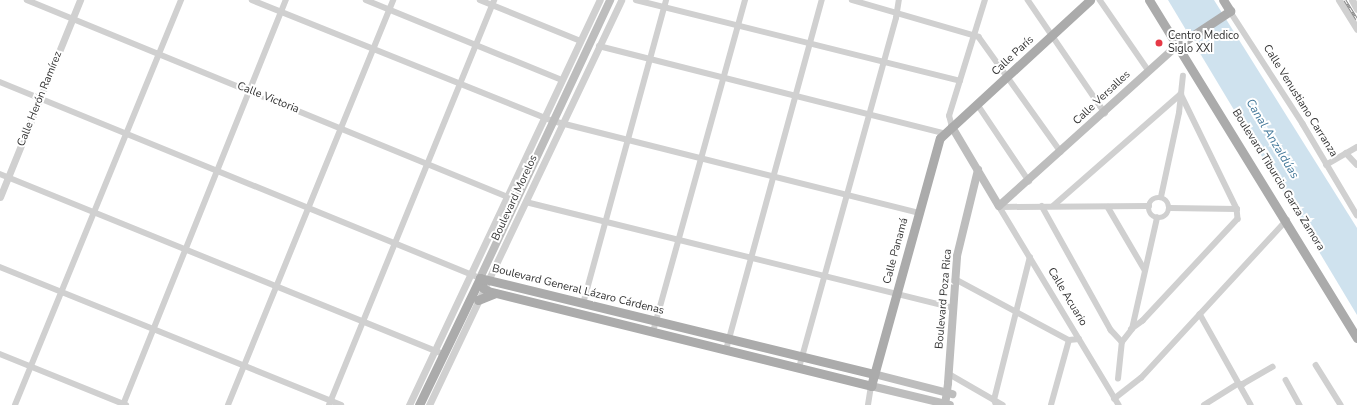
<!DOCTYPE html>
<html>
<head>
<meta charset="utf-8">
<style>
	body { margin:0 }
	#map { position:relative; width:1357px; height:405px; overflow:hidden; background:#fff; font-family:"Nunito Sans",sans-serif }
	div>[style] { position:absolute }
	[style*='--x'] { left:calc(var(--x)*1px); top:calc(var(--y)*1px); width:calc(var(--w)*1px); rotate:calc(var(--a)*1deg) }
	.water>* { inset:0; background:#cfe2ee }
	.minor>* { height:5.5px; margin:-2.75px; padding:0 2.75px; transform-origin:2.75px; border-radius:2.75px; background:#d0d0d0 }
	.minor>.ring { margin:-2.75px; padding:0; box-sizing:content-box; background:none; border:5.5px solid #d0d0d0; border-radius:50% }
	.tertiary>* { height:7px; margin:-3.5px; padding:0 3.5px; transform-origin:3.5px; border-radius:3.5px; background:#d0d0d0 }
	.secondary>* { height:8px; margin:-4px; padding:0 4px; transform-origin:4px; border-radius:4px; background:#bdbdbd }
	.primary>* { height:9px; margin:-4.5px; padding:0 4.5px; transform-origin:4.5px; border-radius:4.5px; background:#ababab }
	.rail>* { height:3px; margin-top:-1.5px; transform-origin:0; background:repeating-linear-gradient(90deg,#fff 0 4.5px,#888 0 9px); box-sizing:border-box; border-block:1px solid #888 }
	.dots>* { width:11px; height:11px; translate:-50% -50%; box-sizing:border-box; border:2px solid #fff; border-radius:50% }
	span { translate:-50% -50%; white-space:nowrap; text-align:center; line-height:1.15; -webkit-text-stroke:4px #fff; paint-order:stroke }
	.poi-label { font-size:11px; color:#333 }
	.left { translate:0 -50%; text-align:left }
	.street-label { font-size:11px; color:#333 }
	.water-label { font-size:12px; color:#3f7597; font-style:italic }
</style>
</head>
<body>
<div id="map">
	<div class="water">
		<i style="clip-path:polygon(1168px 0,1214px 0,1357px 228px,1357px 315px)"></i>
	</div>
	<div class="minor">
		<i style="--x:27;--y:0;--w:520;--a:22.27"></i>
		<i style="--x:252;--y:0;--w:324;--a:21.9"></i>
		<i style="--x:553;--y:121;--w:377;--a:14.1"></i>
		<i style="--x:366;--y:0;--w:212;--a:22.2"></i>
		<i style="--x:480;--y:0;--w:109;--a:22.1"></i>
		<i style="--x:636;--y:0;--w:334;--a:14"></i>
		<i style="--x:852;--y:0;--w:132;--a:16.2"></i>
		<i style="--x:979;--y:37;--w:141;--a:54.5"></i>
		<i style="--x:1028;--y:0;--w:137;--a:55.7"></i>
		<i style="--x:1100;--y:0;--w:86;--a:55.4"></i>
		<i style="--x:1230;--y:11;--w:135;--a:57.1"></i>
		<i style="--x:1303;--y:124;--w:106;--a:59.3"></i>
		<i style="--x:599;--y:46;--w:356;--a:14.2"></i>
		<i style="--x:0;--y:82;--w:518;--a:22.21"></i>
		<i style="--x:978;--y:105;--w:92;--a:56.1"></i>
		<i style="--x:952;--y:127;--w:11;--a:-105"></i>
		<i style="--x:949;--y:116;--w:121;--a:-72.8"></i>
		<i style="--x:1346;--y:153;--w:16;--a:47"></i>
		<i style="--x:1326;--y:165;--w:36;--a:-30"></i>
		<i style="--x:0;--y:174;--w:479;--a:22.1"></i>
		<i style="--x:1161;--y:197;--w:86;--a:-77.9"></i>
		<i style="--x:1179;--y:113;--w:37;--a:-84"></i>
		<i class="ring" style="left:1149px;top:198px;width:14.5px;height:14.5px"></i>
		<i style="--x:526;--y:202;--w:440;--a:13.9"></i>
		<i style="--x:999;--y:206;--w:232;--a:58.9"></i>
		<i style="--x:1042;--y:206;--w:142;--a:60.9"></i>
		<i style="--x:1111;--y:330;--w:16;--a:47"></i>
		<i style="--x:1053;--y:206;--w:170;--a:-41.2"></i>
		<i style="--x:1181;--y:94;--w:128;--a:64"></i>
		<i style="--x:1237;--y:209;--w:10;--a:84"></i>
		<i style="--x:1238;--y:219;--w:139;--a:133"></i>
		<i style="--x:1143;--y:321;--w:14;--a:144"></i>
		<i style="--x:1000;--y:207;--w:149;--a:-0.4"></i>
		<i style="--x:1108;--y:207;--w:73;--a:59.6"></i>
		<i style="--x:1170;--y:208;--w:67;--a:0.9"></i>
		<i style="--x:0;--y:267;--w:368;--a:22"></i>
		<i style="--x:955;--y:279;--w:129;--a:28.2"></i>
		<i style="--x:1069;--y:340;--w:10;--a:-6"></i>
		<i style="--x:583;--y:304;--w:315;--a:-74.7"></i>
		<i style="--x:1200;--y:314;--w:104;--a:60.7"></i>
		<i style="--x:653;--y:332;--w:345;--a:-74.5"></i>
		<i style="--x:726;--y:350;--w:363;--a:-74.7"></i>
		<i style="--x:0;--y:354;--w:136;--a:22"></i>
		<i style="--x:1316;--y:365;--w:47;--a:58"></i>
		<i style="--x:799;--y:368;--w:363;--a:-74.5"></i>
		<i style="--x:896;--y:18;--w:18;--a:-81"></i>
		<i style="--x:949;--y:374;--w:62;--a:29.9"></i>
		<i style="--x:1118;--y:379;--w:37;--a:-84"></i>
		<i style="--x:1122;--y:342;--w:16;--a:-52"></i>
		<i style="--x:1132;--y:329;--w:114;--a:-77.3"></i>
		<i style="--x:1286;--y:380;--w:29;--a:61"></i>
		<i style="--x:1114;--y:399;--w:34;--a:-38"></i>
		<i style="--x:1141;--y:378;--w:215;--a:-47.3"></i>
		<i style="--x:15;--y:405;--w:438;--a:-67.7"></i>
		<i style="--x:123;--y:405;--w:437;--a:-68.1"></i>
		<i style="--x:228;--y:405;--w:437;--a:-67.8"></i>
		<i style="--x:329;--y:405;--w:437;--a:-67.8"></i>
		<i style="--x:868;--y:405;--w:19;--a:-81"></i>
		<i style="--x:996;--y:405;--w:5;--a:-112"></i>
		<i style="--x:994;--y:400;--w:147;--a:-75.9"></i>
		<i style="--x:1051;--y:405;--w:67;--a:-74.5"></i>
		<i style="--x:1204;--y:405;--w:40;--a:-32"></i>
		<i style="--x:1238;--y:384;--w:5;--a:0"></i>
		<i style="--x:1243;--y:384;--w:34;--a:-30"></i>
	</div>
	<div class="tertiary">
		<i style="--x:1339;--y:0;--w:34;--a:58"></i>
		<i style="--x:1352;--y:0;--w:10;--a:61"></i>
		<i style="--x:0;--y:197;--w:213;--a:-67.9"></i>
		<i style="--x:409;--y:405;--w:448;--a:-64.8"></i>
		<i style="--x:429;--y:405;--w:448;--a:-64.6"></i>
	</div>
	<div class="secondary">
		<i style="--x:952;--y:127;--w:92;--a:59.3"></i>
		<i style="--x:999;--y:206;--w:239;--a:-42"></i>
		<i style="--x:480;--y:278;--w:307;--a:-64.9"></i>
		<i style="--x:874;--y:374;--w:81;--a:14.4"></i>
		<i style="--x:871;--y:386;--w:81;--a:13.5"></i>
		<i style="--x:945;--y:405;--w:22;--a:-82"></i>
		<i style="--x:948;--y:383;--w:127;--a:-85.9"></i>
		<i style="--x:957;--y:256;--w:89;--a:-76.3"></i>
	</div>
	<div class="primary">
		<i style="--x:1149;--y:0;--w:397;--a:58.4"></i>
		<i style="--x:1177;--y:46;--w:64;--a:-33.4"></i>
		<i style="--x:1230;--y:11;--w:13;--a:-122"></i>
		<i style="--x:480;--y:278;--w:10;--a:73"></i>
		<i style="--x:483;--y:288;--w:6;--a:31"></i>
		<i style="--x:488;--y:291;--w:395;--a:13.9"></i>
		<i style="--x:871;--y:386;--w:257;--a:-74.5"></i>
		<i style="--x:940;--y:138;--w:204;--a:-42.6"></i>
		<i style="--x:480;--y:278;--w:406;--a:13.7"></i>
		<i style="--x:478;--y:300;--w:18;--a:-22"></i>
		<i style="--x:419;--y:405;--w:141;--a:-64.3"></i>
	</div>
	<div class="rail">
		<i style="--x:1345;--y:0;--w:22;--a:58"></i>
	</div>
	<div class="dots">
		<i style="left:1159px;top:43px;background:#e63946"></i>
	</div>
	<div class="poi-label">
		<span class="left" style="left:1168px;top:43px">Centro Medico<br>Siglo XXI</span>
	</div>
	<div class="street-label">
		<span style="left:1013px;top:56px;rotate:-43deg">Calle París</span>
		<span style="left:268px;top:98px;rotate:22deg">Calle Victoria</span>
		<span style="left:1102px;top:98px;rotate:-43deg">Calle Versalles</span>
		<span style="left:40px;top:99px;rotate:-68deg">Calle Herón Ramírez</span>
		<span style="left:1300px;top:101px;rotate:58deg">Calle Venustiano Carranza</span>
		<span style="left:1278px;top:180px;rotate:58deg">Boulevard Tiburcio Garza Zamora</span>
		<span style="left:515px;top:198px;rotate:-65deg">Boulevard Morelos</span>
		<span style="left:896px;top:251px;rotate:-75deg">Calle Panamá</span>
		<span style="left:578px;top:290px;rotate:14deg">Boulevard General Lázaro Cárdenas</span>
		<span style="left:1067px;top:297px;rotate:59deg">Calle Acuario</span>
		<span style="left:944px;top:299px;rotate:-85deg">Boulevard Poza Rica</span>
	</div>
	<div class="water-label">
		<span style="left:1272px;top:139px;rotate:59deg">Canal Anzaldúas</span>
	</div>
</div>
</body>
</html>
